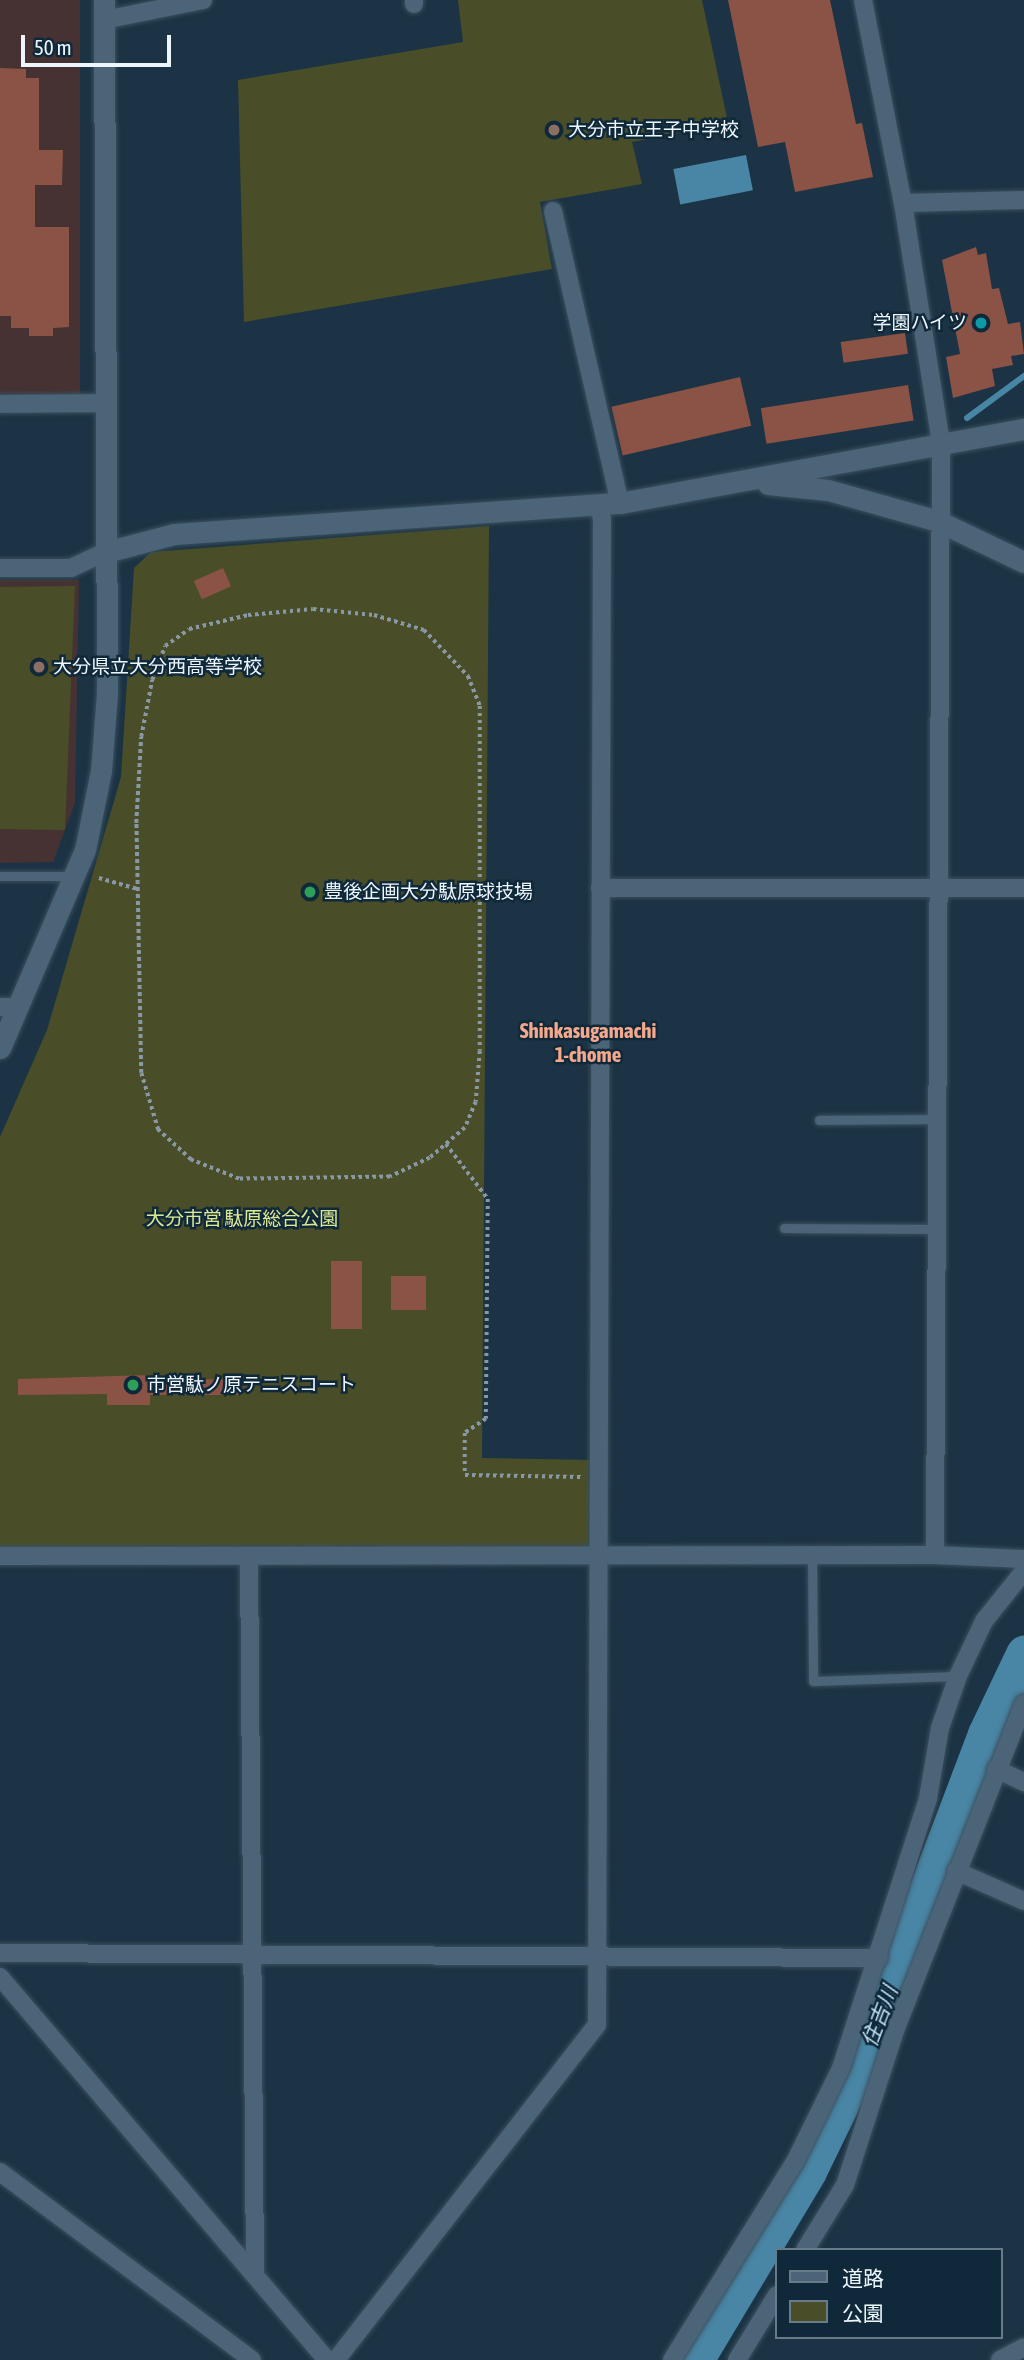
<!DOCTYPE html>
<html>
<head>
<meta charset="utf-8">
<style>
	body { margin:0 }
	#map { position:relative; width:1024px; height:2360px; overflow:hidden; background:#1b3344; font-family:"Asap Condensed","Noto Sans JP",sans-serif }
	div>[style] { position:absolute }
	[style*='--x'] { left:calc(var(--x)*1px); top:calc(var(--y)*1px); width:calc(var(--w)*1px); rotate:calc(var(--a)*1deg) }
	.education>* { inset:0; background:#463232; transform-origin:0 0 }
	.green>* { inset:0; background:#494e28 }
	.water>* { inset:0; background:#4985a4; transform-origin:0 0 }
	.stream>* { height:6px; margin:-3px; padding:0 3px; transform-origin:3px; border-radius:3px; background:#4985a4 }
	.river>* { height:37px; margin:-18.5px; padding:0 18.5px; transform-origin:18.5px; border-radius:18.5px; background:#4985a4 }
	.building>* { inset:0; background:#8b5246; transform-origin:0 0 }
	.path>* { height:3.5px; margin-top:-1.75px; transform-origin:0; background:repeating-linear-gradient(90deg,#8898a4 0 3.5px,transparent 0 7px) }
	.roads { filter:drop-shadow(0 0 2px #3b4f5d) drop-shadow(0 0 2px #3b4f5d) }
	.lane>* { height:9px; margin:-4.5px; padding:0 4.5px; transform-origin:4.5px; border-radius:4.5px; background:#4b6478 }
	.street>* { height:18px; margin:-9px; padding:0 9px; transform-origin:9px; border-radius:9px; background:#4b6478 }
	.secondary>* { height:21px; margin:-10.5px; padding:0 10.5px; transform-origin:10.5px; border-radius:10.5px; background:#4b6478 }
	.dots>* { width:19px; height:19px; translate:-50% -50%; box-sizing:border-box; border:4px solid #10293a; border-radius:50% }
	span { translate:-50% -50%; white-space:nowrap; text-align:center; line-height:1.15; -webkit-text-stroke:5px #10293a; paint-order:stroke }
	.poi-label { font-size:19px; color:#edf6fd }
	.left { translate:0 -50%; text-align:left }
	.right { translate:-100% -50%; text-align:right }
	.park-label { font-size:19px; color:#dce792 }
	.neighbourhood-label { font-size:21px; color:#f6a88c; font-weight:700 }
	.water-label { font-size:21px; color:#c1e2f5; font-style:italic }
	.legend { position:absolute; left:775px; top:2248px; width:228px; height:91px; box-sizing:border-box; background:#10293a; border:2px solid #687b88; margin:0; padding:9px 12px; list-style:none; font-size:21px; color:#edf6fd }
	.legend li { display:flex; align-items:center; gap:14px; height:35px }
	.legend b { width:35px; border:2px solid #687b88 }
	.scale { position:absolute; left:21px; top:35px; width:150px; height:32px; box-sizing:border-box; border:4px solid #edf6fd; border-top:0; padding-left:9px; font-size:21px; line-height:24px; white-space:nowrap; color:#edf6fd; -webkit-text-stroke:5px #10293a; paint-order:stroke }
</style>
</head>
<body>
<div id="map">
	<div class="education">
		<i style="left:0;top:0;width:80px;height:394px"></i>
		<i style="clip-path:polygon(0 580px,79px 580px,75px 803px,53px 862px,0 863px)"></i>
	</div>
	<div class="green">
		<i style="clip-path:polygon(458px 0,702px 0,728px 123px,632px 142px,642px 184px,540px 202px,552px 269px,244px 322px,238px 80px,463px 42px)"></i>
		<i style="clip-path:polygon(489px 526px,482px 1458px,594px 1460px,593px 1554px,0 1551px,0 1137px,47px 1030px,121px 777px,134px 568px,151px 552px)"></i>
		<i style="clip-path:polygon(75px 586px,65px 830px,0 829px,0 587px)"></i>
	</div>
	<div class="water">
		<i style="left:746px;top:155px;width:36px;height:74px;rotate:79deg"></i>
	</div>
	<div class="stream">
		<i style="--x:967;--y:418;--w:71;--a:-36.4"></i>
	</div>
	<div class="river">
		<i style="--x:695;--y:2360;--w:220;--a:-59.1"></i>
		<i style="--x:808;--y:2171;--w:126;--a:-64"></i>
		<i style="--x:863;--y:2058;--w:347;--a:-69.2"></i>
		<i style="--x:986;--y:1734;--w:89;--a:-64.6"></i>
	</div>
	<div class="building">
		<i style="clip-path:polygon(728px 0,830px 0,856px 124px,862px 123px,873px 177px,795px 192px,785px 142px,758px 147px)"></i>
		<i style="clip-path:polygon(0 68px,26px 69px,26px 78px,39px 78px,39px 150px,63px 150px,62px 185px,35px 185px,35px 227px,69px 227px,69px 327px,53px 328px,53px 336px,29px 336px,29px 328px,11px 328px,11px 316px,0 316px)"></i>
		<i style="clip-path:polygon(976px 247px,978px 255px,986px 253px,992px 289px,999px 288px,1008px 324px,1020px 322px,1024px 354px,1011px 356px,1013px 365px,992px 369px,995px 386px,953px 398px,946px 357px,960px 354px,942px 260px)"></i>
		<i style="left:905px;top:333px;width:21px;height:65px;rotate:82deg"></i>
		<i style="left:740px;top:377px;width:50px;height:132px;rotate:77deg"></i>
		<i style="left:908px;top:385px;width:36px;height:149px;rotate:81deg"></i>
		<i style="left:223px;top:568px;width:20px;height:32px;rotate:66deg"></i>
		<i style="left:331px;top:1261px;width:31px;height:68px"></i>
		<i style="left:391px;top:1276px;width:35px;height:34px"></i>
		<i style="clip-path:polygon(149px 1375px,149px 1380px,240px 1379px,241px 1395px,150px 1395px,150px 1405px,107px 1405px,107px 1394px,18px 1395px,18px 1379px)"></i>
	</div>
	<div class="path">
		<i style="--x:313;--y:609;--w:61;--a:5.6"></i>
		<i style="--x:374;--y:615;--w:52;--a:16.7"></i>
		<i style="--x:424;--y:630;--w:64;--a:46.3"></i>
		<i style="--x:468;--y:676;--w:32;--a:68"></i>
		<i style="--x:480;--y:706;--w:345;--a:90"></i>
		<i style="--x:480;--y:1051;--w:51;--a:94.5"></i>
		<i style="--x:476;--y:1102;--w:28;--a:113"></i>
		<i style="--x:465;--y:1128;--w:46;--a:139.4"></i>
		<i style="--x:430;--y:1158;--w:44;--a:154.6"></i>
		<i style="--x:390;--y:1177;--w:151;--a:179.2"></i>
		<i style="--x:239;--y:1179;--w:52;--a:-158.4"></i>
		<i style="--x:191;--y:1160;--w:45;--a:-137.7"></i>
		<i style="--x:158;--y:1130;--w:59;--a:-106.6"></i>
		<i style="--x:141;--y:1073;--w:250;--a:-91.1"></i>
		<i style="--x:136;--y:823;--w:86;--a:-86.7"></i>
		<i style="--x:141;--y:737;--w:58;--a:-79.1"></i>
		<i style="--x:152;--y:680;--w:36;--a:-69"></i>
		<i style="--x:165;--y:646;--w:29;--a:-35"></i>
		<i style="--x:189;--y:629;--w:61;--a:-13.3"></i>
		<i style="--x:248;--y:615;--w:65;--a:-5.3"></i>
		<i style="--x:99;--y:878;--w:40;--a:16"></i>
		<i style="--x:446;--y:1144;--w:69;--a:52.6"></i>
		<i style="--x:488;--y:1199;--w:220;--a:90.5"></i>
		<i style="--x:486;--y:1419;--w:25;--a:146"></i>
		<i style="--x:465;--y:1433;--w:42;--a:90"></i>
		<i style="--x:465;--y:1475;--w:116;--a:1"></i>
	</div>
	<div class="roads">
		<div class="lane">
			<i style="--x:0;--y:876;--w:72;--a:0"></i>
			<i style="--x:819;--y:1120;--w:117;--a:-0.5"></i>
			<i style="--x:784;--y:1228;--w:152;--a:0.4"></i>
			<i style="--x:812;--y:1555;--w:126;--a:89.5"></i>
			<i style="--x:813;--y:1681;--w:145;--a:-2"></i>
		</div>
		<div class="street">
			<i style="--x:414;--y:0;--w:4;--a:90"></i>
			<i style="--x:863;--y:0;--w:207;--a:78.9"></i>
			<i style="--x:903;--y:203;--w:242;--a:81"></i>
			<i style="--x:941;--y:442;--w:1113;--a:90.31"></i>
			<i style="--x:104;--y:20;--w:101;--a:-11.4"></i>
			<i style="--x:903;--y:203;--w:121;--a:-1.4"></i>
			<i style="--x:553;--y:211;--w:300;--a:77.1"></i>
			<i style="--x:0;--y:404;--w:105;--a:-0.5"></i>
			<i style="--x:0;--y:568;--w:71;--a:0"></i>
			<i style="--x:71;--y:568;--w:38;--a:-25"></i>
			<i style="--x:600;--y:888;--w:424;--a:0"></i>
			<i style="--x:0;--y:1007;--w:19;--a:0"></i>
			<i style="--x:0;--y:1556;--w:935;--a:-0.06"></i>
			<i style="--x:935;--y:1555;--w:89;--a:2.6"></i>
			<i style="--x:249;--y:1556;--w:719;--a:89.52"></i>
			<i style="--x:996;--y:1769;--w:31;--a:25"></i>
			<i style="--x:956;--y:1871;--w:74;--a:23.8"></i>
			<i style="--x:0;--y:1953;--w:879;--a:0.33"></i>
			<i style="--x:0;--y:1977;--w:504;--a:49.51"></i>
			<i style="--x:0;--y:2172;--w:314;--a:36.7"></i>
			<i style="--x:805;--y:2250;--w:76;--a:-58.4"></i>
			<i style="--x:845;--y:2185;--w:165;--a:-72"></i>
			<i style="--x:896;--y:2028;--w:349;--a:-68.5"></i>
			<i style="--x:336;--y:2360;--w:425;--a:-52.1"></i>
			<i style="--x:597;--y:2025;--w:1505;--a:-89.81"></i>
			<i style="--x:602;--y:520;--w:15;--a:-101"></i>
			<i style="--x:672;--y:2360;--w:233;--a:-58.2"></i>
			<i style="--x:795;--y:2162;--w:105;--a:-63.9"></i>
			<i style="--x:841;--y:2068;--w:284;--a:-72.1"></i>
			<i style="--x:928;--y:1798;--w:71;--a:-80.3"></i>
			<i style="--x:940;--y:1728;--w:55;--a:-70.9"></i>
			<i style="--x:958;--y:1676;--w:61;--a:-64.7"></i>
			<i style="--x:984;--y:1621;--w:64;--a:-51.3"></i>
			<i style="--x:737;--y:2360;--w:76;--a:-58.4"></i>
			<i style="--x:1000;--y:2360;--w:27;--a:-28"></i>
		</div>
		<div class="secondary">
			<i style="--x:768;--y:484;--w:60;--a:5.7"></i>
			<i style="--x:828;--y:490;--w:114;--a:15.7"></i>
			<i style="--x:938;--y:521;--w:95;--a:25.5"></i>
			<i style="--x:106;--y:552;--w:70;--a:-14.8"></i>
			<i style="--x:174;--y:534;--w:447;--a:-4"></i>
			<i style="--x:620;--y:503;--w:411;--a:-10.4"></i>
			<i style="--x:0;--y:1048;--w:215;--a:-66.8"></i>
			<i style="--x:85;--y:850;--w:81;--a:-78.6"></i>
			<i style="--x:101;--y:771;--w:78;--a:-85.6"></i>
			<i style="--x:107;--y:693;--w:693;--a:-90.25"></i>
		</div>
	</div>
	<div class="dots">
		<i style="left:554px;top:130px;background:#8d6e63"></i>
		<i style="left:981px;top:323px;background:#0f9aa8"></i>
		<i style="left:39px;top:667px;background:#8d6e63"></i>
		<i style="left:310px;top:892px;background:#2e9e5b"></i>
		<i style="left:133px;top:1385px;background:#2e9e5b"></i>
	</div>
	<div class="poi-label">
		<span class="left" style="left:568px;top:130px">大分市立王子中学校</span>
		<span class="right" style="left:967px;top:323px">学園ハイツ</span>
		<span class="left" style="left:53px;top:667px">大分県立大分西高等学校</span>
		<span class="left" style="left:324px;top:892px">豊後企画大分駄原球技場</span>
		<span class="left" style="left:147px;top:1385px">市営駄ノ原テニスコート</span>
	</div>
	<div class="park-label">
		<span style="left:242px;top:1219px">大分市営 駄原総合公園</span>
	</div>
	<div class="neighbourhood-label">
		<span style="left:588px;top:1042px">Shinkasugamachi<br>1-chome</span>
	</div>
	<div class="water-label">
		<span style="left:879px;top:2016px;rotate:-69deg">住吉川</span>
	</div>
	<ul class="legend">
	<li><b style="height:9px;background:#4b6478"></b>道路</li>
	<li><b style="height:19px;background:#494e28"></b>公園</li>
	</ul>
	<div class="scale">50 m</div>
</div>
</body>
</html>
